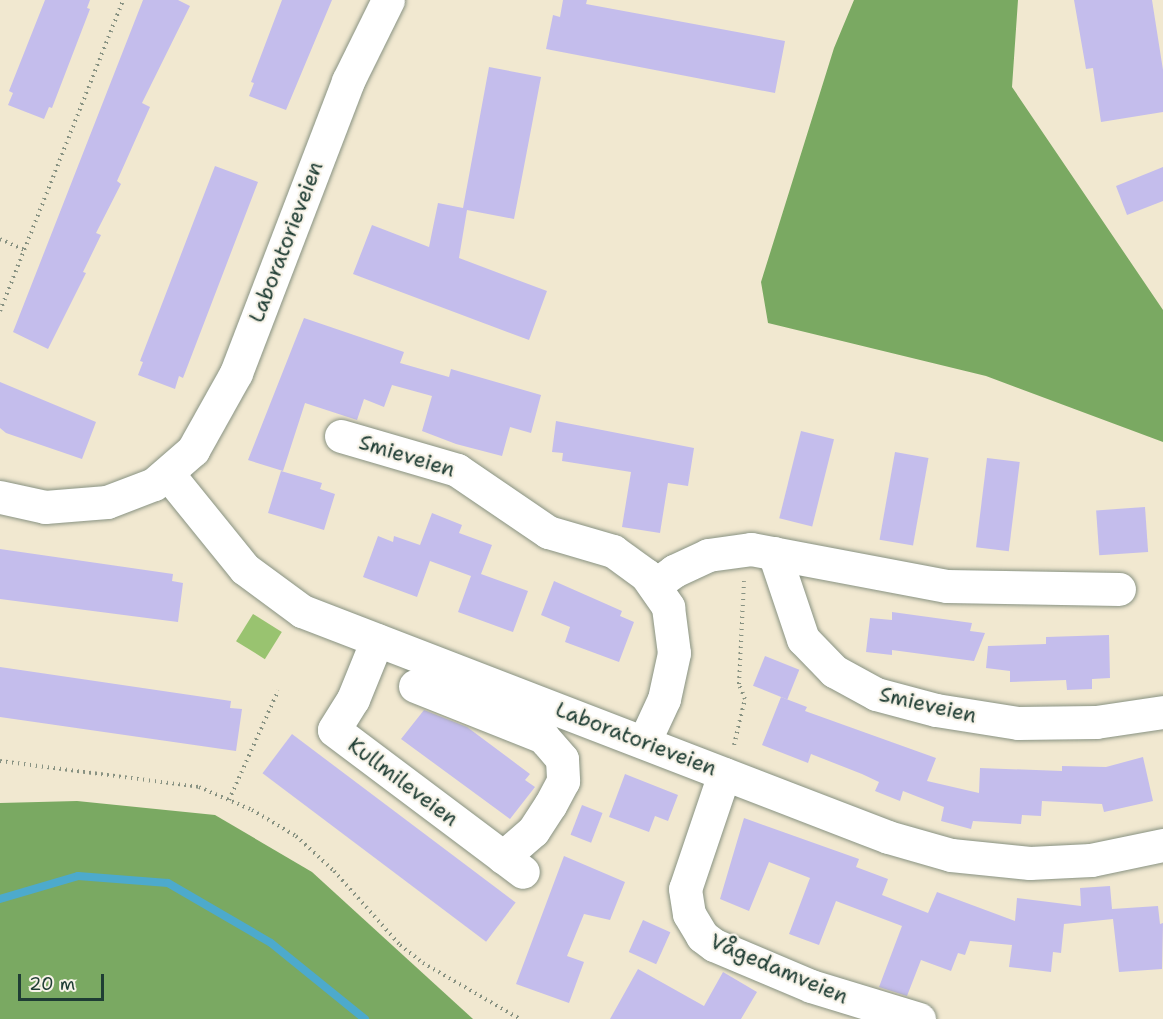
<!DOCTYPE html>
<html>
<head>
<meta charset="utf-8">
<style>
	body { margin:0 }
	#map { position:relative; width:1163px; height:1019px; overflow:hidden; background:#f1e8d0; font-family:"Shantell Sans",sans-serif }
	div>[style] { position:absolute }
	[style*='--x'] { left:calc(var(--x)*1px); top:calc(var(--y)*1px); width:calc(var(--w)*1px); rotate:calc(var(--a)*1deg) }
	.green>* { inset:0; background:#99c370; transform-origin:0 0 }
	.forest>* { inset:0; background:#7aa962 }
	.stream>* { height:8px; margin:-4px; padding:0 4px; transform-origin:4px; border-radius:4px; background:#4daacc }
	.building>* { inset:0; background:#c4bdec; transform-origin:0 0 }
	.path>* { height:4px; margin-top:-2px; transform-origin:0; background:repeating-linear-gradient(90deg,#889282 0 1.5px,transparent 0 6px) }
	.roads { filter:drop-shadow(0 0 2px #889282) drop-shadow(0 0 2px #889282) }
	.minor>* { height:33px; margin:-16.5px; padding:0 16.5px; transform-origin:16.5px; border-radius:16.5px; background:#fff }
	span { translate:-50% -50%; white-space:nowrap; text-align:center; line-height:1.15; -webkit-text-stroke:4.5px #f7f3e8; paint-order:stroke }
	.street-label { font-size:21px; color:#1f3d34 }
	.scale { position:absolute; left:18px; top:974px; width:86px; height:27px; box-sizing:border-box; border:3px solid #1f3d34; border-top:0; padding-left:8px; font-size:18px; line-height:21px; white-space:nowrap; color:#1f3d34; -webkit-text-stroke:4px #f7f3e8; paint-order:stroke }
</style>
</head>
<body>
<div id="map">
	<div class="green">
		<i style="left:253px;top:614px;width:34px;height:32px;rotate:32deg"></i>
	</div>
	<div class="forest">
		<i style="clip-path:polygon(854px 0,1018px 0,1012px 87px,1163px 310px,1163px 442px,986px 376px,768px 323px,761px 282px,834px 48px)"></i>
		<i style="clip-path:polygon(77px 801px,215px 815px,312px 872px,473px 1019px,0 1019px,0 803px)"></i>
	</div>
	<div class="stream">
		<i style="--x:0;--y:899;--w:81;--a:-16.4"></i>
		<i style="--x:78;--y:876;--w:90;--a:4.4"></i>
		<i style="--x:168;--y:883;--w:119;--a:30.2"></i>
		<i style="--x:271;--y:943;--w:121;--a:39"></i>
	</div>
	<div class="building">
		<i style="clip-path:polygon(45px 0,90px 0,87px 8px,90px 9px,52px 108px,49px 107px,44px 119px,8px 105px,13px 93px,9px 91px)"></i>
		<i style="clip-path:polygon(143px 0,178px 0,190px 6px,142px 103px,150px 107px,117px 181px,121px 184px,96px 233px,101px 235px,83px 272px,86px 273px,48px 349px,13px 332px)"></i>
		<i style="clip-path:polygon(282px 0,332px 0,286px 110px,249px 96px,254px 83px,251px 82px)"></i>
		<i style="clip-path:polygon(563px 0,587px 0,586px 4px,785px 41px,775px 93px,546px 49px,553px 15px,560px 17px)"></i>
		<i style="clip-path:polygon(1074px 0,1152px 0,1163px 70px,1163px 112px,1101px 122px,1093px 68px,1086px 69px)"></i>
		<i style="clip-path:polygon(489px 67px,541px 77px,514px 219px,467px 210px,459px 258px,547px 291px,529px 340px,353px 274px,372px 225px,429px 247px,438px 203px,463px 208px)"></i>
		<i style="clip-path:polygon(215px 166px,258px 182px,183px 378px,179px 376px,175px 389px,138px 375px,143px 362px,140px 361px)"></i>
		<i style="clip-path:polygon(1163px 167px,1163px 201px,1127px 215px,1116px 186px)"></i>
		<i style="clip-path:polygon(304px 318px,404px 352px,400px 363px,449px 377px,451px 369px,541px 395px,531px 433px,510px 427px,502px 456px,456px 444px,422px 431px,432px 396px,392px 385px,384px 407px,364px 399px,357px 420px,305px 403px,283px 471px,248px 460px)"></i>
		<i style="clip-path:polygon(0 382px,96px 422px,82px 459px,6px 433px,0 428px)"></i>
		<i style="clip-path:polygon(556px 421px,694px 448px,688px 486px,668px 483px,660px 533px,622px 527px,631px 472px,562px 461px,563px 453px,552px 452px)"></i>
		<i style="left:801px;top:431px;width:34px;height:90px;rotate:14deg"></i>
		<i style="left:895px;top:452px;width:34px;height:89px;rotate:10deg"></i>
		<i style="left:987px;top:458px;width:33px;height:90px;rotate:7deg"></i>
		<i style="clip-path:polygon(281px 471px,322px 483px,320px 489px,335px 494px,324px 530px,268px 513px)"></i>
		<i style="left:1145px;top:507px;width:45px;height:49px;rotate:86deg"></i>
		<i style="clip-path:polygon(432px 513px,462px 525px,459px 533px,492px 545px,481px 574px,528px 591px,513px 632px,458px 612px,471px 576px,430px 561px,417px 597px,363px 577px,378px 536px,393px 542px,394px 536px,420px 545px)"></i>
		<i style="clip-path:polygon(0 549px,173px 574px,172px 581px,183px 583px,178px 622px,0 599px)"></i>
		<i style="clip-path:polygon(554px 581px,622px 611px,620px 616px,634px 622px,619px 662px,565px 642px,570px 627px,541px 615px)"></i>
		<i style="clip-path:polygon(892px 612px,972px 623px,970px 631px,985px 633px,974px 661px,892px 650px,892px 655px,866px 652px,870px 618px,892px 620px)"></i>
		<i style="clip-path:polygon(1109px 635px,1110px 678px,1092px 679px,1092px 689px,1067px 690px,1066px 680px,1010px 682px,1010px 671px,986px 668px,988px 646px,1046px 644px,1046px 637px)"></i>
		<i style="left:765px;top:656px;width:37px;height:32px;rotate:22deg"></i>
		<i style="clip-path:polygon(0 667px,231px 701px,230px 708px,242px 709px,236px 751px,0 717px)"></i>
		<i style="clip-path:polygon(781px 697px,807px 707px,805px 711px,936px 758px,927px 781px,979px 793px,980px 768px,1062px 771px,1062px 766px,1106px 767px,1143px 757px,1153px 801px,1104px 812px,1102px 804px,1042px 801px,1041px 816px,1022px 815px,1021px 824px,973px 821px,971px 829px,941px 821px,944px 807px,903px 791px,900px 801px,875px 791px,879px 782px,862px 774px,811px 754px,808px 763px,762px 745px)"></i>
		<i style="clip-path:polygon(424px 710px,467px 727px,530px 774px,525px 780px,535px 787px,510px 819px,401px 739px)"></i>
		<i style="left:292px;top:734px;width:280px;height:49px;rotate:37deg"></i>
		<i style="clip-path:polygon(625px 774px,678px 795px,668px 821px,655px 816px,649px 832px,609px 817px)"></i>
		<i style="left:582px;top:805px;width:22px;height:32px;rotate:21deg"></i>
		<i style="clip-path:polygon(744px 818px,859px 859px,856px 867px,888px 879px,882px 895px,928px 913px,937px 892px,1015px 921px,1017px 898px,1081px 906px,1080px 888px,1110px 886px,1112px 909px,1158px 906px,1160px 924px,1163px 923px,1162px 969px,1119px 972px,1113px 919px,1064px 924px,1061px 953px,1053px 952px,1051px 972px,1009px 967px,1012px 945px,970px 941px,965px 955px,958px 953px,951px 971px,921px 960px,907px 996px,879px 987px,902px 926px,836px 901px,819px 945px,789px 934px,810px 878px,769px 862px,749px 911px,720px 899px)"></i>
		<i style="clip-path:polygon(564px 856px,625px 882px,610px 920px,584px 914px,567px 956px,584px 962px,569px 1003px,516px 984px)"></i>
		<i style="left:643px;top:920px;width:30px;height:35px;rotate:24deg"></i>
		<i style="clip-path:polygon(638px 969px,704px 1006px,723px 972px,757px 992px,741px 1019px,610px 1019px)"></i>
	</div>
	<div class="path">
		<i style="--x:0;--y:239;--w:27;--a:24"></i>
		<i style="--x:0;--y:311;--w:334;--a:-68.4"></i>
		<i style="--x:734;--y:745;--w:47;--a:-76.6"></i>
		<i style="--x:745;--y:699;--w:16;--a:-112"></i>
		<i style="--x:739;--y:684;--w:103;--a:-87.2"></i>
		<i style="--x:0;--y:761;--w:201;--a:7.4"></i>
		<i style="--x:199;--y:787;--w:58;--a:23.5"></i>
		<i style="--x:252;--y:810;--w:51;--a:30.6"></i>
		<i style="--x:296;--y:836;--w:52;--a:42.6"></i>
		<i style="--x:334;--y:871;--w:99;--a:48.3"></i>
		<i style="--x:400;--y:945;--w:29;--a:38"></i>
		<i style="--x:423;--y:963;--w:112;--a:30"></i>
		<i style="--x:229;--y:800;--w:120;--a:-65.8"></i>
	</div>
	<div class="roads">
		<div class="minor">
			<i style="--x:341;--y:436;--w:121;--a:16.3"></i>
			<i style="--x:457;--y:470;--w:110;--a:34.3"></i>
			<i style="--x:548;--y:532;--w:68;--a:16.3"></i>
			<i style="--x:613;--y:551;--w:41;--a:36"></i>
			<i style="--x:646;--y:575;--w:39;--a:55"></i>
			<i style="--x:668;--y:607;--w:46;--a:82.6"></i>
			<i style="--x:674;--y:653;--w:47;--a:102.3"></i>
			<i style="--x:664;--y:699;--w:47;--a:114.9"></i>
			<i style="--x:168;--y:474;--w:122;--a:51"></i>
			<i style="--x:245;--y:569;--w:71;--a:36.4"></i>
			<i style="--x:302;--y:611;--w:628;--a:21.09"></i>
			<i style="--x:888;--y:837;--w:66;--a:15.9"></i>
			<i style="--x:951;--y:855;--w:79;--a:5.8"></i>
			<i style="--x:1030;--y:863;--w:61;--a:-2.8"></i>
			<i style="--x:1091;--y:860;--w:74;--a:-11.8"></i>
			<i style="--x:0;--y:497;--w:46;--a:12.5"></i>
			<i style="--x:45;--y:507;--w:62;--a:-4.6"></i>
			<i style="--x:107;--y:502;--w:50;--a:-21"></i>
			<i style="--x:154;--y:484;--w:52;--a:-41.1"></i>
			<i style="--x:193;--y:450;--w:88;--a:-60.8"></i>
			<i style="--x:236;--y:373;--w:313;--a:-69"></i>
			<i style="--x:348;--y:81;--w:90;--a:-63.7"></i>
			<i style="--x:774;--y:553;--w:91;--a:71.4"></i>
			<i style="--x:803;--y:639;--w:45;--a:45.9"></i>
			<i style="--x:834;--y:671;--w:48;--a:28.7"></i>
			<i style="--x:876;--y:694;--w:62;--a:14.9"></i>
			<i style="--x:936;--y:710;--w:83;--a:9"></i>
			<i style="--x:1018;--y:723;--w:78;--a:-0.7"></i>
			<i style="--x:1096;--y:722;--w:68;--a:-8.5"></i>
			<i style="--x:655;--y:585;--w:24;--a:-36"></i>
			<i style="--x:674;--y:571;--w:38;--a:-25"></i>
			<i style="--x:708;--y:555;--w:43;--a:-7.9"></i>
			<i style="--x:751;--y:549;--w:199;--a:10.7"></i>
			<i style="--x:947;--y:586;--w:172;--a:1"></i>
			<i style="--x:377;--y:640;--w:64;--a:112.1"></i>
			<i style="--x:353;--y:699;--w:36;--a:122"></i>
			<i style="--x:334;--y:730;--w:236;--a:36.9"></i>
			<i style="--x:415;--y:686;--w:138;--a:21.7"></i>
			<i style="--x:543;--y:737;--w:29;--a:49"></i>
			<i style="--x:562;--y:759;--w:22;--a:87"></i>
			<i style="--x:563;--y:781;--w:27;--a:118"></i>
			<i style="--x:550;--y:805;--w:31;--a:123"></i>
			<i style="--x:533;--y:831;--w:40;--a:139"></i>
			<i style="--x:724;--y:774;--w:121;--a:108.7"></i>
			<i style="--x:685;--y:889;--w:25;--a:81"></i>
			<i style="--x:689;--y:914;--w:26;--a:59"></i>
			<i style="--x:702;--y:936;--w:15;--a:37"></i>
			<i style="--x:714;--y:945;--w:105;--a:22.9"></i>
			<i style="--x:811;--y:986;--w:113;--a:17"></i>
		</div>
	</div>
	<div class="street-label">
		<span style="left:286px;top:242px;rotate:-69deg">Laboratorieveien</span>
		<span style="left:407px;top:456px;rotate:17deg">Smieveien</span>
		<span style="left:928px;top:705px;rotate:13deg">Smieveien</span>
		<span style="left:636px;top:739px;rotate:21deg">Laboratorieveien</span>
		<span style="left:403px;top:782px;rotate:37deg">Kullmileveien</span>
		<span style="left:779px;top:969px;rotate:23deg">Vågedamveien</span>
	</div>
	<div class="scale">20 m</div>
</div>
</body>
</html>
